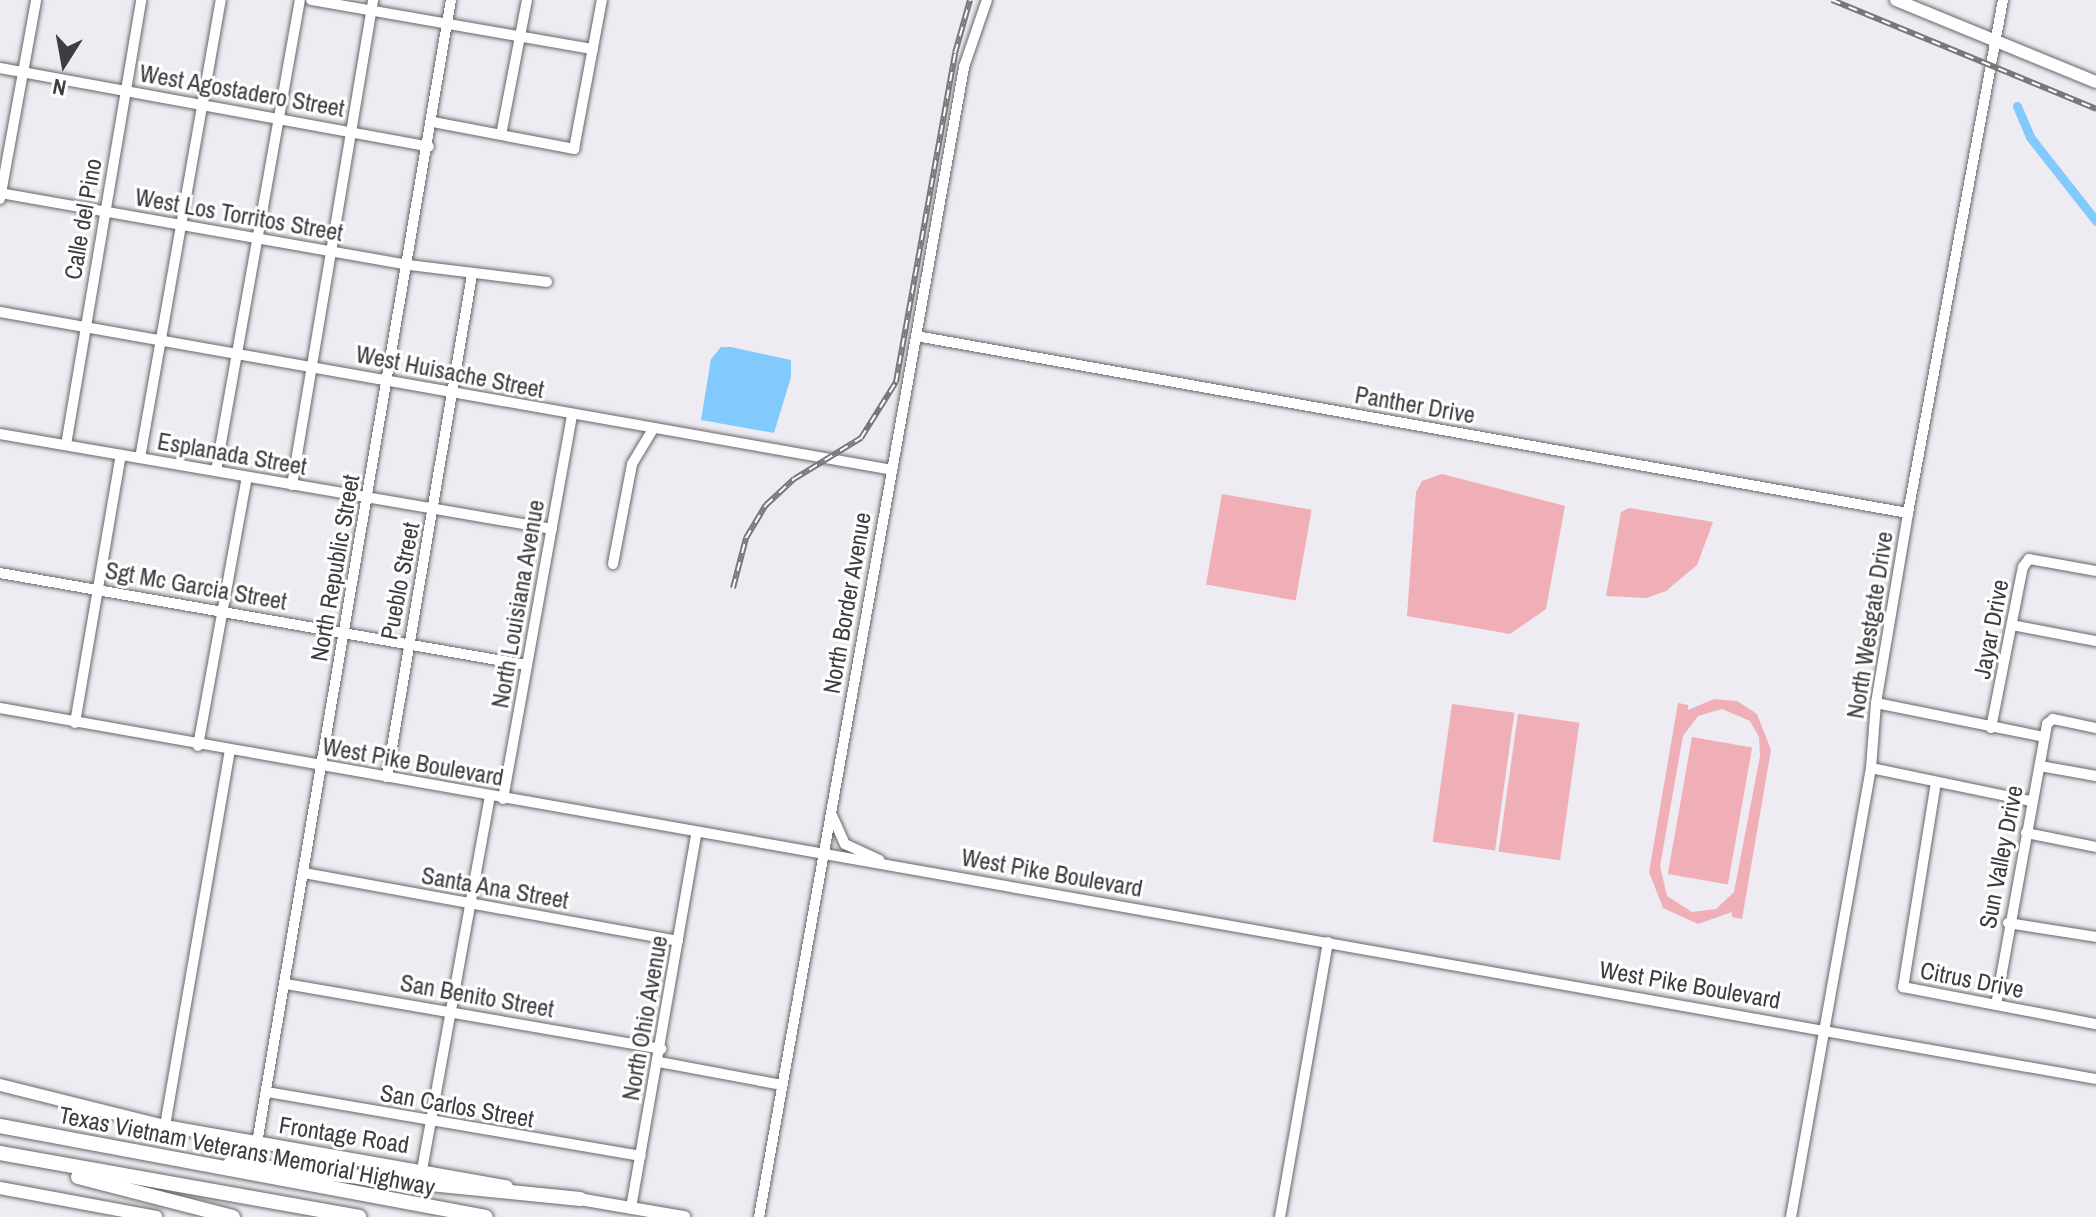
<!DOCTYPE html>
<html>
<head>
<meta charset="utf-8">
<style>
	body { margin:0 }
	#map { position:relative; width:2096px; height:1217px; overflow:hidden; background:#eeebf2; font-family:"Archivo Narrow",sans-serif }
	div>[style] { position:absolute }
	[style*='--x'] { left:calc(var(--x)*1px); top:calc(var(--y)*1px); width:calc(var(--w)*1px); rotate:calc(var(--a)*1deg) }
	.green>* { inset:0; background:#f0afb7; transform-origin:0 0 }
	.water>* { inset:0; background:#82cafd }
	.canal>* { height:9px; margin:-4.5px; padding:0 4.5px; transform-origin:4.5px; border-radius:4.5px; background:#82cafd }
	.roads { filter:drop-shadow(0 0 2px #68656b) drop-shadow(0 0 2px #68656b) }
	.minor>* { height:10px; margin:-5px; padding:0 5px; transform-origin:5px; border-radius:5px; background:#fff }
	.major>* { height:12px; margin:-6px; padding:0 6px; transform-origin:6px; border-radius:6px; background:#fff }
	.highway>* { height:14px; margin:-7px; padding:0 7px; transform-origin:7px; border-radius:7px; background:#fff }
	.rail>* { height:6px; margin-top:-3px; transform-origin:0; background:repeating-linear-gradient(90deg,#fff 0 9px,#79777b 0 18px); box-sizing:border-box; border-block:2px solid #79777b }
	span { translate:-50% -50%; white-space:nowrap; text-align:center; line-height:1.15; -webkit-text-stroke:6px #fff; paint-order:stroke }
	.street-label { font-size:24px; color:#3d3c3e }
	.north { position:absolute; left:24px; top:24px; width:80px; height:80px; -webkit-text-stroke:6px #fff; paint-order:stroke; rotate:191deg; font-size:22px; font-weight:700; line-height:32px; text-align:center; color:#3d3c3e }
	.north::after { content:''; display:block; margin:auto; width:28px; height:36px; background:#3d3c3e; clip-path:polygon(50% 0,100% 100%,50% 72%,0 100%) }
</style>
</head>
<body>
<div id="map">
	<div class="green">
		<i style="clip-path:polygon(1442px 474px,1565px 506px,1546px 609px,1510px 634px,1407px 616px,1416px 492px,1422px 481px)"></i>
		<i style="left:1222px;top:494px;width:91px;height:92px;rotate:10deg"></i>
		<i style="clip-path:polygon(1629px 508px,1713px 522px,1697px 565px,1666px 591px,1646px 598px,1606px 596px,1621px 512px)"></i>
		<i style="clip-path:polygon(evenodd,1714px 699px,1737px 701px,1757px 714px,1771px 750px,1742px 919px,1732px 917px,1732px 912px,1698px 924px,1663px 908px,1649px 872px,1678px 703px,1688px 705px,1688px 710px,1714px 699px,1722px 709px,1750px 721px,1759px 737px,1760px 756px,1734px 892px,1716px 909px,1692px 912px,1667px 896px,1660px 866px,1683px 736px,1698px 716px,1722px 709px)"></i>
		<i style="left:1452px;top:704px;width:63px;height:139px;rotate:8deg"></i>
		<i style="left:1518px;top:714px;width:62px;height:139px;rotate:8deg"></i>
		<i style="left:1692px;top:737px;width:61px;height:139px;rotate:10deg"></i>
	</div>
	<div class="water">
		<i style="clip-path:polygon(731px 347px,791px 360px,791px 377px,774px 433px,701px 420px,711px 359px,721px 347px)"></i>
	</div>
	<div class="canal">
		<i style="--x:2017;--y:106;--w:34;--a:67"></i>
		<i style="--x:2030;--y:137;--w:107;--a:51.8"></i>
	</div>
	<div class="roads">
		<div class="minor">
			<i style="--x:311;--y:0;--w:286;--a:9.9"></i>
			<i style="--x:0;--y:68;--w:436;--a:10.4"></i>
			<i style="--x:433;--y:122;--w:144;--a:10.8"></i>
			<i style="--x:574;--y:149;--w:152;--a:-79.4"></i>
			<i style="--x:501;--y:135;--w:137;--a:-79.1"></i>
			<i style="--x:0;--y:193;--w:415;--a:10"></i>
			<i style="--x:409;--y:265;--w:139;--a:7"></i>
			<i style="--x:0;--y:199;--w:202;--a:-79.7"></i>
			<i style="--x:0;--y:312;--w:906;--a:10.04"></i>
			<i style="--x:916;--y:336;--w:1008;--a:10.12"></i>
			<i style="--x:0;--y:434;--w:560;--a:9.77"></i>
			<i style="--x:66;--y:445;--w:451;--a:-80.4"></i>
			<i style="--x:140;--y:458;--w:465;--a:-80"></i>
			<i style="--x:216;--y:471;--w:478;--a:-79.9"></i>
			<i style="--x:292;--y:485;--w:492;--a:-80.5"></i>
			<i style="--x:613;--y:564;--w:102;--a:-79.2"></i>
			<i style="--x:632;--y:464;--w:41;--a:-59"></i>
			<i style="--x:0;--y:573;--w:534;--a:9.92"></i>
			<i style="--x:2012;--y:625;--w:86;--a:10.8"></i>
			<i style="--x:1876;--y:703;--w:171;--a:11.4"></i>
			<i style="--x:0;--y:708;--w:2129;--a:10.04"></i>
			<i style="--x:75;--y:723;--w:272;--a:-80.3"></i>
			<i style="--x:1991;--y:728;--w:164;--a:-78.8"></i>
			<i style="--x:2023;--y:567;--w:10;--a:-53"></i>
			<i style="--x:2029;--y:559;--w:68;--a:10.2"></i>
			<i style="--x:198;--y:746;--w:273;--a:-79.7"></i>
			<i style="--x:2040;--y:766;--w:57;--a:10.1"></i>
			<i style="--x:1871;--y:768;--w:163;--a:11.7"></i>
			<i style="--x:387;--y:777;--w:509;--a:-80.39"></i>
			<i style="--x:1936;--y:782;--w:208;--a:99.1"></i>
			<i style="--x:1903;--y:987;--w:197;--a:10.9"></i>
			<i style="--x:503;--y:799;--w:389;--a:-79.8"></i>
			<i style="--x:831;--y:813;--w:34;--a:66"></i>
			<i style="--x:845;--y:844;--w:38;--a:25"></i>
			<i style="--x:2026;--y:833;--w:71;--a:11.3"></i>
			<i style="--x:304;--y:873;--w:380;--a:10.3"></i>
			<i style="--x:2008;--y:923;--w:89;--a:9"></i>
			<i style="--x:286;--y:984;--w:381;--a:9.8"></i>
			<i style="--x:1996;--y:1005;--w:286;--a:-79.7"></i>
			<i style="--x:2047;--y:724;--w:8;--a:-40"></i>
			<i style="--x:2053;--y:719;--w:44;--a:11.8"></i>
			<i style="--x:659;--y:1062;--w:125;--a:10.6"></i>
			<i style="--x:267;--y:1092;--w:379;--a:9.7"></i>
			<i style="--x:165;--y:1126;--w:381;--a:-80.2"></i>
			<i style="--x:257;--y:1143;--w:1159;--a:-80.37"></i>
			<i style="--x:422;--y:1170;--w:379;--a:-79.7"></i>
			<i style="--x:631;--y:1208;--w:379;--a:-80.1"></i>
			<i style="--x:759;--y:1217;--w:1168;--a:-79.89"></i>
			<i style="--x:964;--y:67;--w:71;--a:-71.1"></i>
			<i style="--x:1280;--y:1217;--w:279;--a:-80.1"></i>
			<i style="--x:1791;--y:1217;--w:456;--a:-79.9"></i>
			<i style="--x:1871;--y:768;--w:65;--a:-85.6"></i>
			<i style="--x:1876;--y:703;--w:193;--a:-80.4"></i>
			<i style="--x:1908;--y:513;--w:522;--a:-79.51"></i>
		</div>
		<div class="major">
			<i style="--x:1896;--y:0;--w:216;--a:22.3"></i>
			<i style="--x:0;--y:1085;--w:170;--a:14"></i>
			<i style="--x:165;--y:1126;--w:347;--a:10"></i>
			<i style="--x:0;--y:1188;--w:159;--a:10.5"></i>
			<i style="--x:573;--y:1198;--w:113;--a:9.7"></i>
		</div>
		<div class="highway">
			<i style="--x:0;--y:1126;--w:494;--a:10.6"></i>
			<i style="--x:0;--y:1153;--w:365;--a:10.1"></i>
			<i style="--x:230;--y:1164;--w:352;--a:5.7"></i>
			<i style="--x:78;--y:1177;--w:160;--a:14.5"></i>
		</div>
	</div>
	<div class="rail">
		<i style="--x:1832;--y:0;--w:286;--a:22.4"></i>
		<i style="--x:733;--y:588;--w:52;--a:-75.4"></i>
		<i style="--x:746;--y:538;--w:39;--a:-59"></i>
		<i style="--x:766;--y:505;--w:38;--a:-43"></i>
		<i style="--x:794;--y:479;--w:79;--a:-31.5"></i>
		<i style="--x:861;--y:438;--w:66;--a:-58"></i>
		<i style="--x:896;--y:382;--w:334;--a:-79.8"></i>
		<i style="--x:955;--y:53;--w:55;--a:-74.2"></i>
	</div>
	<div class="street-label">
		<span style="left:242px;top:91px;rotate:10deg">West Agostadero Street</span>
		<span style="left:239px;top:215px;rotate:10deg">West Los Torritos Street</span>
		<span style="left:83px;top:219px;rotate:-80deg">Calle del Pino</span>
		<span style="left:450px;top:372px;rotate:11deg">West Huisache Street</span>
		<span style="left:1415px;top:405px;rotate:10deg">Panther Drive</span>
		<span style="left:232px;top:454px;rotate:10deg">Esplanada Street</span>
		<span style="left:335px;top:568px;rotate:-80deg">North Republic Street</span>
		<span style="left:400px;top:581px;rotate:-79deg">Pueblo Street</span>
		<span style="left:196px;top:586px;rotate:10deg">Sgt Mc Garcia Street</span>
		<span style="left:847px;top:603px;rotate:-80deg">North Border Avenue</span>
		<span style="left:518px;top:604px;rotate:-80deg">North Louisiana Avenue</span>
		<span style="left:1870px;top:625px;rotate:-81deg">North Westgate Drive</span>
		<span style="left:1991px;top:629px;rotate:-79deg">Jayar Drive</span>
		<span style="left:413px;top:762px;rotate:10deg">West Pike Boulevard</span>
		<span style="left:2001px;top:857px;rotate:-79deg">Sun Valley Drive</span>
		<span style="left:1052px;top:873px;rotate:10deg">West Pike Boulevard</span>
		<span style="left:495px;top:888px;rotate:10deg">Santa Ana Street</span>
		<span style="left:1972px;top:980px;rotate:11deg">Citrus Drive</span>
		<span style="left:1690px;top:985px;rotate:10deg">West Pike Boulevard</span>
		<span style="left:477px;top:996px;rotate:10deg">San Benito Street</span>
		<span style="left:645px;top:1018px;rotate:-80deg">North Ohio Avenue</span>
		<span style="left:457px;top:1106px;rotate:10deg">San Carlos Street</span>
		<span style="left:344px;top:1135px;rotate:9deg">Frontage Road</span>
		<span style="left:247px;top:1151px;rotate:11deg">Texas Vietnam Veterans Memorial Highway</span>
	</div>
	<div class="north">N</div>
</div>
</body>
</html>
